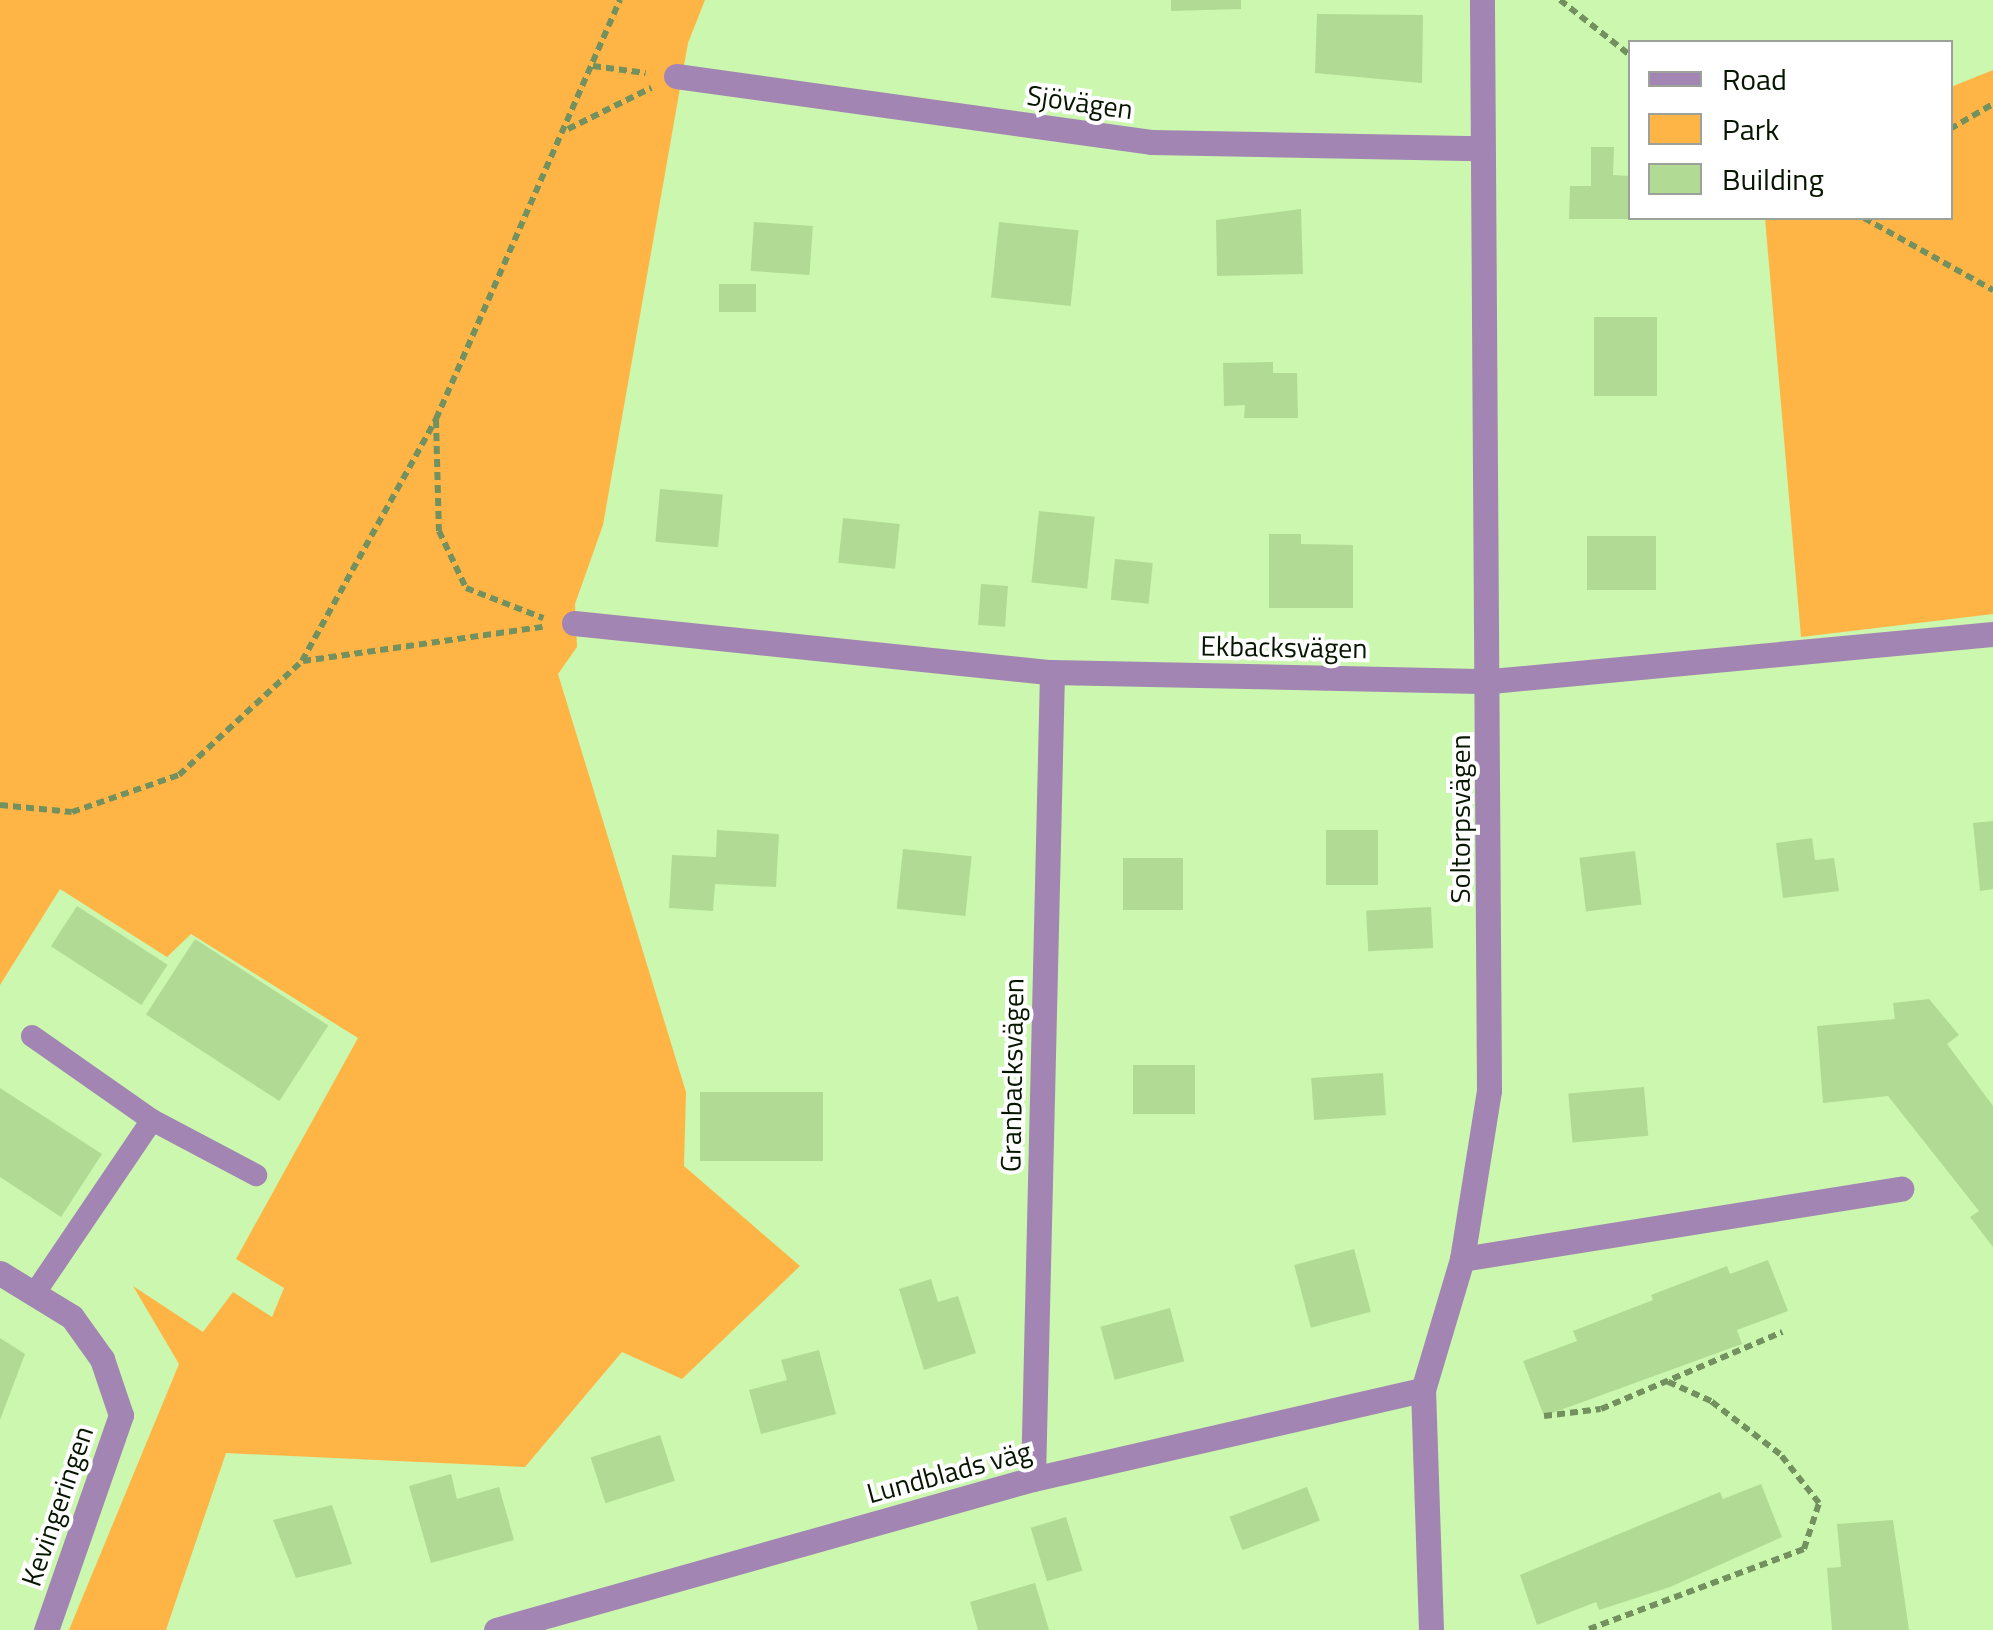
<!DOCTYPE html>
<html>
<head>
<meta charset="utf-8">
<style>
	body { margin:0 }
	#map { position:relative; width:1993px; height:1630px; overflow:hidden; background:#cbf7ae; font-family:"Titillium Web",sans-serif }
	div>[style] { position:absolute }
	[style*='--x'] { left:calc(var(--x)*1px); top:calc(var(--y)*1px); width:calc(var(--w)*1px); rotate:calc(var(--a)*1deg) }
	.green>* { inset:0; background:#ffb546 }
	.building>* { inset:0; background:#b1db94; transform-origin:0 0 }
	.path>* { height:6px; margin-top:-3px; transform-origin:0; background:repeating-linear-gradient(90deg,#72915f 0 8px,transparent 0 13px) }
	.lane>* { height:22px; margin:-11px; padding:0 11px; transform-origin:11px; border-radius:11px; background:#a285b2 }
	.street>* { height:25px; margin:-12.5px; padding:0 12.5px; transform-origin:12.5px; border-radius:12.5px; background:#a285b2 }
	span { translate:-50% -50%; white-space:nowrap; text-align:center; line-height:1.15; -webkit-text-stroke:8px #fff; paint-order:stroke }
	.street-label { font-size:28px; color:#071600 }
	.legend { position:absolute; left:1628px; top:40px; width:325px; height:180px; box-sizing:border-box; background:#fff; border:2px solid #9ca299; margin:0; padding:12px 18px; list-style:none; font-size:30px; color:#071600 }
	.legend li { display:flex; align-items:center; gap:20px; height:50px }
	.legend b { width:50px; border:2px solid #9ca299 }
</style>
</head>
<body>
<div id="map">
	<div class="green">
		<i style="clip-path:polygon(0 0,705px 0,688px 43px,603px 525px,575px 604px,577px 647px,558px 674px,686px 1092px,684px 1166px,800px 1266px,682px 1379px,622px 1352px,525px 1467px,226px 1453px,166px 1630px,69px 1630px,179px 1364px,133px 1286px,203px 1332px,233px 1292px,272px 1317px,284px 1288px,236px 1259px,358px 1038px,191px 934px,167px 957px,60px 889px,0 985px)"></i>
		<i style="clip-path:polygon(1993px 70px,1993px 614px,1801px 637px,1765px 218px,1950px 218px,1951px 87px)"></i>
	</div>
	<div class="building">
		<i style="clip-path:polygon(1171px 0,1241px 0,1241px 9px,1171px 11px)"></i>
		<i style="clip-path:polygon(1317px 14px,1423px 15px,1422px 83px,1315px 73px)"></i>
		<i style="clip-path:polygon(1591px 147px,1614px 147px,1613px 175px,1630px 176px,1630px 219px,1569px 219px,1570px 186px,1591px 186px)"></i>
		<i style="clip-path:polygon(1301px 209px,1303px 274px,1217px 276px,1216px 220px)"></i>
		<i style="left:754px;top:222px;width:59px;height:49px;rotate:4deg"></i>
		<i style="left:999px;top:222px;width:80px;height:76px;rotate:6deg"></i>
		<i style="left:719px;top:284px;width:37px;height:28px"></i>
		<i style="left:1657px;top:317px;width:79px;height:63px;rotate:90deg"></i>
		<i style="clip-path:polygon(1273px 362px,1273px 373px,1297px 373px,1298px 418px,1244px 418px,1245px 405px,1224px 406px,1223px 363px)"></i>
		<i style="left:660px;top:489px;width:63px;height:53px;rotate:5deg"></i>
		<i style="left:1039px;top:511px;width:56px;height:72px;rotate:6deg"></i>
		<i style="left:843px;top:518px;width:57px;height:45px;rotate:6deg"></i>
		<i style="clip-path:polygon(1269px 534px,1301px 534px,1301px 544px,1353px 545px,1353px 608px,1269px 608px)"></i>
		<i style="left:1587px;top:536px;width:69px;height:54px"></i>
		<i style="left:1115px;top:559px;width:38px;height:41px;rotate:6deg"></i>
		<i style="left:981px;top:584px;width:27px;height:41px;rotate:4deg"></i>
		<i style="clip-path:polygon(1993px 821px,1993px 889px,1980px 891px,1973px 823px)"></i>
		<i style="clip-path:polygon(717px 830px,779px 834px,776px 887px,715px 884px,713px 911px,669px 908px,672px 855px,716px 857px)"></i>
		<i style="left:1326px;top:830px;width:52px;height:55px"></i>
		<i style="clip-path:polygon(1812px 838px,1815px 860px,1834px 858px,1839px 891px,1783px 898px,1776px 843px)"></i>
		<i style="left:903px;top:849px;width:69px;height:60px;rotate:6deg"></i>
		<i style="left:1635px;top:851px;width:54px;height:56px;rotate:83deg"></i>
		<i style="left:1123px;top:858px;width:60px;height:52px"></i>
		<i style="left:77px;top:906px;width:108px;height:48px;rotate:33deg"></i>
		<i style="left:1431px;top:907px;width:41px;height:65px;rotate:87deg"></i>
		<i style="left:195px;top:939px;width:159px;height:90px;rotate:33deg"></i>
		<i style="clip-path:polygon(1929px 999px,1959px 1035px,1947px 1044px,1993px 1106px,1993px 1247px,1970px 1217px,1979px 1211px,1888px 1096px,1823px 1103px,1817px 1026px,1895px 1019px,1893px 1003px)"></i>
		<i style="left:1133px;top:1065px;width:62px;height:49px"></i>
		<i style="left:1383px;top:1073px;width:42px;height:72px;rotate:86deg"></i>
		<i style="left:1644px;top:1087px;width:49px;height:76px;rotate:85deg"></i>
		<i style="clip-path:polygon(0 1088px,102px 1154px,61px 1217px,0 1177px)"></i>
		<i style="left:700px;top:1092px;width:123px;height:69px"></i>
		<i style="left:1354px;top:1249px;width:65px;height:62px;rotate:75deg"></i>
		<i style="clip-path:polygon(1768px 1260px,1788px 1311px,1737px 1330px,1742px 1344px,1544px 1416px,1523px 1361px,1577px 1341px,1573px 1331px,1653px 1300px,1651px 1295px,1727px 1266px,1730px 1274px)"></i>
		<i style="clip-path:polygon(931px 1279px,938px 1302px,958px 1296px,976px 1353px,924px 1370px,899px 1289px)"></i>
		<i style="left:1170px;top:1308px;width:55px;height:72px;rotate:75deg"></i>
		<i style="clip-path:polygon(0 1338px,25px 1354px,0 1420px)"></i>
		<i style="clip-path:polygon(819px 1350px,836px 1414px,761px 1434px,749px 1390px,787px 1380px,781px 1360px)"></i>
		<i style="left:660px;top:1435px;width:48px;height:73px;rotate:72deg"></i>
		<i style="clip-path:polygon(451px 1474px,457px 1499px,499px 1487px,514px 1540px,431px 1563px,409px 1486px)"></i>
		<i style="clip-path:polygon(1761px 1484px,1782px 1537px,1670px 1587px,1599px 1610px,1596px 1602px,1537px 1625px,1520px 1575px,1720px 1492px,1723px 1499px)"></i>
		<i style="left:1307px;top:1487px;width:36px;height:83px;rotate:69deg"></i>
		<i style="clip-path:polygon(332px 1505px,352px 1564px,296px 1578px,273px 1520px)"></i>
		<i style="left:1066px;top:1517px;width:56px;height:37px;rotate:73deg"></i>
		<i style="clip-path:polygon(1893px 1520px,1909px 1630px,1832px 1630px,1827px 1568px,1841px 1567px,1837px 1524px)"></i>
		<i style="clip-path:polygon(1035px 1583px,1049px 1630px,978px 1630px,970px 1602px)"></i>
	</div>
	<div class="path">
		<i style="--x:1560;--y:0;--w:89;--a:38.2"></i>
		<i style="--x:593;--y:66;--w:53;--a:7.5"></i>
		<i style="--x:568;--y:129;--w:93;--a:-26.3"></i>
		<i style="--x:1950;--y:129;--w:50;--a:-30.2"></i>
		<i style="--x:1864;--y:218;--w:148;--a:29.2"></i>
		<i style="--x:436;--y:420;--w:111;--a:88.5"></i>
		<i style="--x:439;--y:531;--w:63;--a:64.7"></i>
		<i style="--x:466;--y:588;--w:83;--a:21.3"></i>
		<i style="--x:303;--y:661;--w:242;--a:-8.1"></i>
		<i style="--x:0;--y:805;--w:72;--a:5.6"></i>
		<i style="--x:72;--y:812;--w:113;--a:-19.1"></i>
		<i style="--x:179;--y:775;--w:168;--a:-42.8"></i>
		<i style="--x:302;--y:661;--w:277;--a:-61"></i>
		<i style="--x:436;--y:419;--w:458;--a:-66.3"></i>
		<i style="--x:1544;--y:1416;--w:57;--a:-7"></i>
		<i style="--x:1601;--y:1409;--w:197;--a:-23"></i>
		<i style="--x:1589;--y:1629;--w:229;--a:-20.4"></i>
		<i style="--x:1804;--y:1549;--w:48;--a:-71.9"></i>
		<i style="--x:1819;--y:1503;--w:63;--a:-128.5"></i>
		<i style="--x:1780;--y:1454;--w:87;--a:-142.5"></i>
		<i style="--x:1711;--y:1401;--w:49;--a:-156"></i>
	</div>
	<div class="lane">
		<i style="--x:32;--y:1036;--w:146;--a:35"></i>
		<i style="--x:152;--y:1120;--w:210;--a:124.1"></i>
		<i style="--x:152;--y:1120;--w:118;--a:27.9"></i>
	</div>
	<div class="street">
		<i style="--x:676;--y:76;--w:481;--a:7.9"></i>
		<i style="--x:1152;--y:142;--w:327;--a:1.1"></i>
		<i style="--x:574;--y:623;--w:481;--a:5.9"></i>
		<i style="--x:1052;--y:672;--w:439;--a:1.2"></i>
		<i style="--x:1491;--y:681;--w:504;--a:-5.35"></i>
		<i style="--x:1462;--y:1259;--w:445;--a:-9.1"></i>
		<i style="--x:0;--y:1273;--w:84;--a:31.4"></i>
		<i style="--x:72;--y:1317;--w:52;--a:54.5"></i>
		<i style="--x:102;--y:1359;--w:59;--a:71.3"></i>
		<i style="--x:121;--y:1415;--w:228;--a:109.2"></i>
		<i style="--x:1033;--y:1479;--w:807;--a:-88.65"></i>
		<i style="--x:496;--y:1630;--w:558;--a:-15.71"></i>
		<i style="--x:1033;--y:1479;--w:400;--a:-12.9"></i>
		<i style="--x:1431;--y:1630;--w:240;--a:-91.9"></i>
		<i style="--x:1423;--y:1390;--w:137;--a:-73.4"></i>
		<i style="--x:1462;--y:1259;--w:170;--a:-80.9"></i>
		<i style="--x:1489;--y:1091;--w:1091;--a:-90.37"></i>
	</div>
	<div class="street-label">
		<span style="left:1080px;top:102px;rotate:8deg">Sjövägen</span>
		<span style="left:1284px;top:647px;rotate:1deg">Ekbacksvägen</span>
		<span style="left:1460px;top:819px;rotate:-90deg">Soltorpsvägen</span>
		<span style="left:1012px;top:1075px;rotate:-89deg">Granbacksvägen</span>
		<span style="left:949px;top:1472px;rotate:-15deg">Lundblads väg</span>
		<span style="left:57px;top:1506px;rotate:-71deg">Kevingeringen</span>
	</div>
	<ul class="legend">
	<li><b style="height:12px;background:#a285b2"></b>Road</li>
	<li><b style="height:28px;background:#ffb546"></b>Park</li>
	<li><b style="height:28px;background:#b1db94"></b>Building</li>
	</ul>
</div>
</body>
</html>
